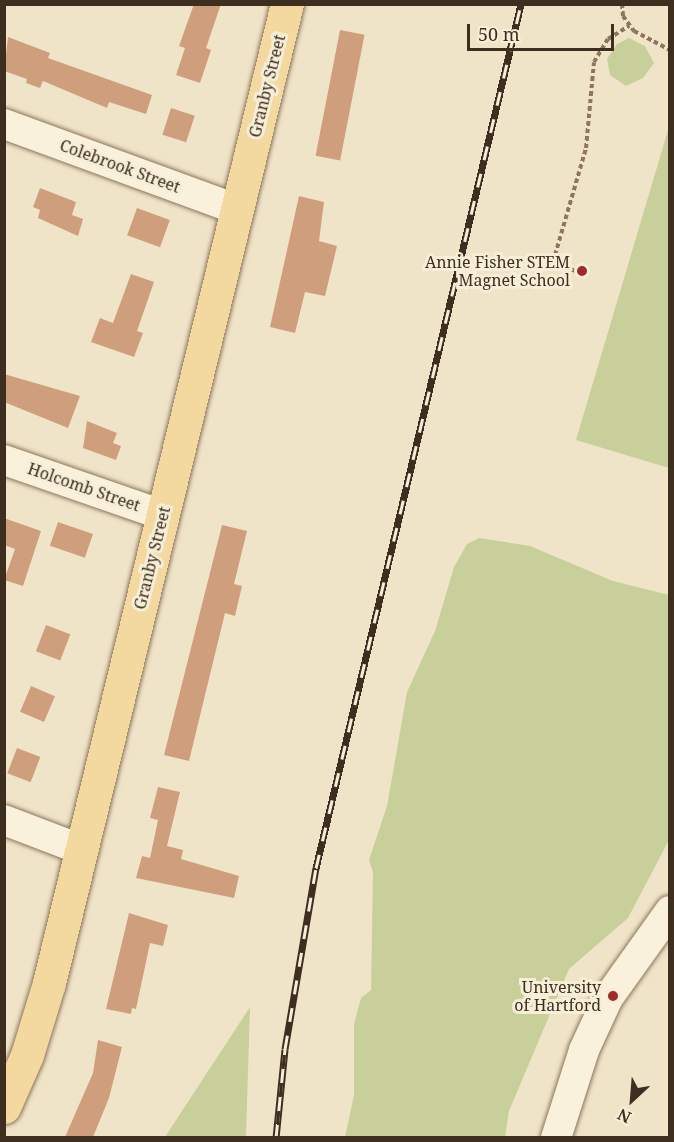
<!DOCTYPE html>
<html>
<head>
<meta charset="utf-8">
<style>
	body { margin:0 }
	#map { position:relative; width:674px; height:1142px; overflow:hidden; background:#f0e4c8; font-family:"Noto Serif",serif }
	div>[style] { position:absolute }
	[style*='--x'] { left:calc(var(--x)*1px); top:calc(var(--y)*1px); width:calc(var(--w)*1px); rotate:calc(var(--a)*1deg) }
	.green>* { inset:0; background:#c9cf9b }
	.building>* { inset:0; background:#cf9f7d; transform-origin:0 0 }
	.path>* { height:4px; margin-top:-2px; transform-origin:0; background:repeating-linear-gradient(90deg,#8d765c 0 4.5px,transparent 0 7.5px) }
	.roads { filter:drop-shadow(0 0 2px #8d765c) drop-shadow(0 0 2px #8d765c) }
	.minor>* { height:30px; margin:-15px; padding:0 15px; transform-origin:15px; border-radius:15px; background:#faf1dc }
	.major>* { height:33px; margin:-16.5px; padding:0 16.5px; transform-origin:16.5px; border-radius:16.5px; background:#f3d9a0 }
	.rail>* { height:7px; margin-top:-3.5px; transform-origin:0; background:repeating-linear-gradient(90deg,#f7eed8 0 14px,#3d2e20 0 28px); box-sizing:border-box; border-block:2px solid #3d2e20 }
	.dots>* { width:16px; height:16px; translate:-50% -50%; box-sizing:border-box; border:3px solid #f7eed8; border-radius:50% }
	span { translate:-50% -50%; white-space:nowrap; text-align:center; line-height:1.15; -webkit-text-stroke:6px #f7eed8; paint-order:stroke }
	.street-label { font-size:16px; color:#3d2e20 }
	.poi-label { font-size:16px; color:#3d2e20 }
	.right { translate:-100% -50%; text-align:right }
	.frame { position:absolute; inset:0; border:6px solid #3d2e20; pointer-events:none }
	.north { position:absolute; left:602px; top:1070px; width:60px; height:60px; -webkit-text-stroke:4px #f7eed8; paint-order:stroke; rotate:206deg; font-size:16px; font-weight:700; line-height:24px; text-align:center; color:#3d2e20 }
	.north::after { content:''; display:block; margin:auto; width:21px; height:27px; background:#3d2e20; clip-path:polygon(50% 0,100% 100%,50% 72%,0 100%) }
	.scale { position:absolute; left:467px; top:24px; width:147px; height:27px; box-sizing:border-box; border:3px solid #3d2e20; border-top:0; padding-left:8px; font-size:18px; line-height:21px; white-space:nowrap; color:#3d2e20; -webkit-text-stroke:4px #f7eed8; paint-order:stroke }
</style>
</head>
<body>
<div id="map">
	<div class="green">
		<i style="clip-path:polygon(629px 38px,645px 46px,654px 63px,643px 78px,626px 86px,610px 75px,607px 59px,617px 44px)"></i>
		<i style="clip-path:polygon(668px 130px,670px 130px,669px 468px,576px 440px)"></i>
		<i style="clip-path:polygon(479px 538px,530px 546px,613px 581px,669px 595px,669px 840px,628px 918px,569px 969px,509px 1111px,505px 1137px,345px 1137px,354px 1095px,354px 1024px,361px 998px,371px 990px,373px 872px,369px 860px,387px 806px,407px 692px,435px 631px,454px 567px,467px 544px)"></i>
		<i style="clip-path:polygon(250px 1007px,246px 1137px,165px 1137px)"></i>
	</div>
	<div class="building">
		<i style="clip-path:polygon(194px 4px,221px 4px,206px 48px,211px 50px,200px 83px,176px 75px,185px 48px,179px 46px)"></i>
		<i style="left:340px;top:30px;width:25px;height:128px;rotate:11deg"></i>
		<i style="clip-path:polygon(8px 37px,50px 53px,48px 58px,152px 95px,146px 114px,109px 102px,107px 108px,43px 81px,40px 88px,26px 83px,27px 79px,4px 71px)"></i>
		<i style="left:171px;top:108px;width:25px;height:28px;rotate:18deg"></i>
		<i style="clip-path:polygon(40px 188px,76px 202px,72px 215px,83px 219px,78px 236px,38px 218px,40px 210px,33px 207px)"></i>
		<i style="clip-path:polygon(299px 196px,324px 202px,319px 241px,337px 246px,325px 296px,305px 292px,295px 333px,270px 327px)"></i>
		<i style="left:137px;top:208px;width:35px;height:29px;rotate:20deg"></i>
		<i style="clip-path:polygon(131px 274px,154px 282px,137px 331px,143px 333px,134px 357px,91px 342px,100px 318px,113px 323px)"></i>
		<i style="clip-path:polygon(4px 374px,80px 396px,68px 428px,4px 402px)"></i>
		<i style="clip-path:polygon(87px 421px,117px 433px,113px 443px,121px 446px,116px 460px,83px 448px)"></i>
		<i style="clip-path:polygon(4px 518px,41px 531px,23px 586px,4px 580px,15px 549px,4px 545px)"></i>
		<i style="left:58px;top:522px;width:37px;height:25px;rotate:19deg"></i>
		<i style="clip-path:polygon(222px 525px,247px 531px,234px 584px,242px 586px,235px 616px,225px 613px,189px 761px,164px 755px)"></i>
		<i style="left:46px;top:625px;width:26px;height:28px;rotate:21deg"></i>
		<i style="left:31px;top:686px;width:26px;height:28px;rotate:23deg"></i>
		<i style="left:17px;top:748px;width:25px;height:27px;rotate:21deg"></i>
		<i style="clip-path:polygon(158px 787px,180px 792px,167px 846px,183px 850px,181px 859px,239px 876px,234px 898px,136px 878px,142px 856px,150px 858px,158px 820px,150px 818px)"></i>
		<i style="clip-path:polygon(129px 913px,168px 925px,163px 946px,150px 943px,136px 1009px,132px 1008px,131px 1014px,106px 1009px)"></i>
		<i style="clip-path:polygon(98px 1040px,122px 1047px,109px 1098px,93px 1137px,65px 1137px,93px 1073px)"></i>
	</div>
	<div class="path">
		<i style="--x:622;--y:4;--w:12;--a:85"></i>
		<i style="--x:623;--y:16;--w:19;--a:54"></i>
		<i style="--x:634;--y:31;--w:41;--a:27.8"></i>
		<i style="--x:576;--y:271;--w:19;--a:-162"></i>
		<i style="--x:558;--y:265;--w:10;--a:-107"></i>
		<i style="--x:555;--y:255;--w:111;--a:-73.8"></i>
		<i style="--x:586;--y:148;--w:86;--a:-84.7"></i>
		<i style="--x:594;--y:62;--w:27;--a:-59"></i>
		<i style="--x:608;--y:39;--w:25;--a:-32"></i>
	</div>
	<div class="roads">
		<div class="minor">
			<i style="--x:4;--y:124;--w:247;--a:20.1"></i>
			<i style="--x:4;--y:460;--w:168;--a:19.1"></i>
			<i style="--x:4;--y:820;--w:81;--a:20.9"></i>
			<i style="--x:556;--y:1138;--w:92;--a:-72.3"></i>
			<i style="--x:584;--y:1050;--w:57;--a:-65.2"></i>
			<i style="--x:608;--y:998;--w:107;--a:-54.5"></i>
		</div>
		<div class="major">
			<i style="--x:4;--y:1107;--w:57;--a:-66.1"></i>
			<i style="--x:27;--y:1055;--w:75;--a:-73"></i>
			<i style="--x:49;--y:983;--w:1008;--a:-76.34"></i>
		</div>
	</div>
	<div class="rail">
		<i style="--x:276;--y:1138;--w:89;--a:-84.2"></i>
		<i style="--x:285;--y:1049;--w:184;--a:-80.3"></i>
		<i style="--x:316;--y:868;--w:888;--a:-76.65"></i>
	</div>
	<div class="dots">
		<i style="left:582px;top:271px;background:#9e2a2b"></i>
		<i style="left:613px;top:996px;background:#9e2a2b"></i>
	</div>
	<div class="street-label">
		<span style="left:267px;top:86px;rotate:-76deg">Granby Street</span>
		<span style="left:120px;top:166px;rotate:20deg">Colebrook Street</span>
		<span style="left:84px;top:487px;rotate:19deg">Holcomb Street</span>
		<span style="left:152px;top:558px;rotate:-76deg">Granby Street</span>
	</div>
	<div class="poi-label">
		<span class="right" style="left:570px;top:271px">Annie Fisher STEM<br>Magnet School</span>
		<span class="right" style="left:601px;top:996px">University<br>of Hartford</span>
	</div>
	<div class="frame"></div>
	<div class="north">N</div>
	<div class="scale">50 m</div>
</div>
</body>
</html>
